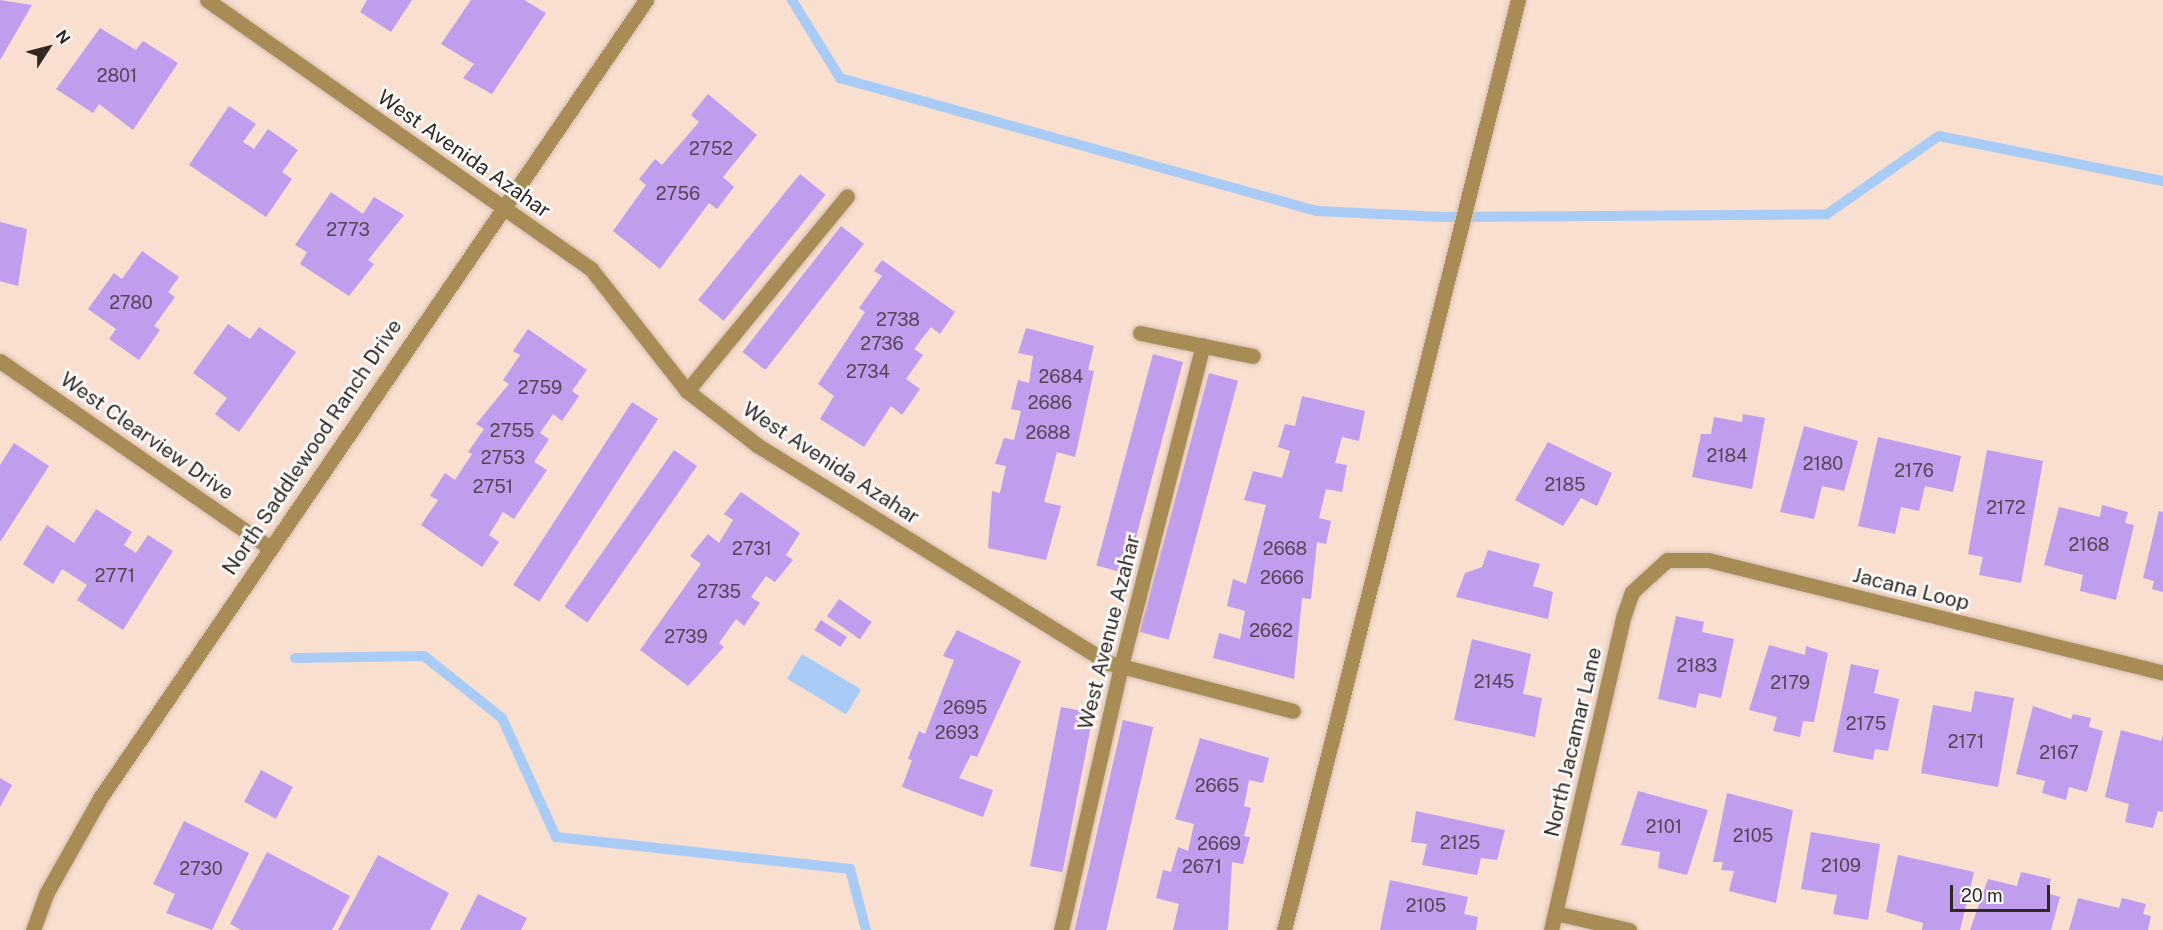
<!DOCTYPE html>
<html>
<head>
<meta charset="utf-8">
<style>
	body { margin:0 }
	#map { position:relative; width:2163px; height:930px; overflow:hidden; background:#f9dfcf; font-family:"Public Sans",sans-serif }
	div>[style] { position:absolute }
	[style*='--x'] { left:calc(var(--x)*1px); top:calc(var(--y)*1px); width:calc(var(--w)*1px); rotate:calc(var(--a)*1deg) }
	.water>* { inset:0; background:#a9ccf6; transform-origin:0 0 }
	.stream>* { height:10px; margin:-5px; padding:0 5px; transform-origin:5px; border-radius:5px; background:#a9ccf6 }
	.building>* { inset:0; background:#c09ded; transform-origin:0 0 }
	.roads { filter:drop-shadow(0 0 2px #d5beb0) drop-shadow(0 0 2px #d5beb0) }
	.lane>* { height:15px; margin:-7.5px; padding:0 7.5px; transform-origin:7.5px; border-radius:7.5px; background:#a98b56 }
	.street>* { height:15px; margin:-7.5px; padding:0 7.5px; transform-origin:7.5px; border-radius:7.5px; background:#a98b56 }
	span { translate:-50% -50%; white-space:nowrap; text-align:center; line-height:1.15; -webkit-text-stroke:5px #fff; paint-order:stroke }
	.number-label { font-size:18px; color:#554555 }
	.number-label span { -webkit-text-stroke-width:0 }
	.street-label { font-size:21px; color:#312822 }
	.north { position:absolute; left:18px; top:18px; width:60px; height:60px; -webkit-text-stroke:4px #fff; paint-order:stroke; rotate:54deg; font-size:16px; font-weight:700; line-height:24px; text-align:center; color:#312822 }
	.north::after { content:''; display:block; margin:auto; width:21px; height:27px; background:#312822; clip-path:polygon(50% 0,100% 100%,50% 72%,0 100%) }
	.scale { position:absolute; left:1950px; top:885px; width:100px; height:27px; box-sizing:border-box; border:3px solid #312822; border-top:0; padding-left:8px; font-size:18px; line-height:21px; white-space:nowrap; color:#312822; -webkit-text-stroke:4px #fff; paint-order:stroke }
</style>
</head>
<body>
<div id="map">
	<div class="water">
		<i style="left:802px;top:654px;width:69px;height:29px;rotate:31deg"></i>
	</div>
	<div class="stream">
		<i style="--x:792;--y:0;--w:92;--a:58.4"></i>
		<i style="--x:840;--y:78;--w:495;--a:15.6"></i>
		<i style="--x:1317;--y:211;--w:126;--a:2.7"></i>
		<i style="--x:1443;--y:217;--w:384;--a:-0.4"></i>
		<i style="--x:1827;--y:214;--w:136;--a:-34.9"></i>
		<i style="--x:1939;--y:136;--w:228;--a:11.4"></i>
		<i style="--x:295;--y:658;--w:129;--a:-0.9"></i>
		<i style="--x:424;--y:656;--w:100;--a:38.5"></i>
		<i style="--x:502;--y:718;--w:131;--a:65.6"></i>
		<i style="--x:556;--y:837;--w:296;--a:6.2"></i>
		<i style="--x:850;--y:869;--w:63;--a:75.3"></i>
	</div>
	<div class="building">
		<i style="clip-path:polygon(0 0,32px 5px,0 60px)"></i>
		<i style="clip-path:polygon(367px 0,412px 0,391px 32px,360px 12px)"></i>
		<i style="clip-path:polygon(471px 0,524px 0,546px 13px,492px 94px,463px 78px,474px 64px,441px 44px)"></i>
		<i style="clip-path:polygon(100px 28px,136px 50px,143px 41px,178px 63px,133px 130px,99px 104px,93px 113px,56px 89px)"></i>
		<i style="clip-path:polygon(708px 94px,757px 135px,723px 177px,734px 187px,717px 209px,709px 203px,660px 269px,613px 231px,646px 185px,639px 179px,655px 159px,662px 165px,699px 122px,691px 115px)"></i>
		<i style="clip-path:polygon(229px 106px,256px 124px,243px 142px,254px 149px,268px 129px,298px 150px,282px 172px,292px 179px,266px 217px,189px 165px)"></i>
		<i style="left:800px;top:174px;width:33px;height:162px;rotate:39deg"></i>
		<i style="clip-path:polygon(331px 192px,363px 214px,374px 197px,404px 215px,368px 260px,374px 264px,349px 296px,300px 264px,307px 252px,295px 245px)"></i>
		<i style="clip-path:polygon(0 222px,27px 229px,18px 286px,0 281px)"></i>
		<i style="left:841px;top:226px;width:29px;height:160px;rotate:38deg"></i>
		<i style="clip-path:polygon(142px 251px,179px 277px,168px 292px,175px 297px,154px 326px,160px 330px,139px 360px,109px 339px,116px 329px,88px 309px,114px 273px,122px 279px)"></i>
		<i style="clip-path:polygon(882px 260px,955px 312px,940px 334px,931px 327px,914px 349px,923px 355px,906px 379px,920px 389px,902px 415px,891px 406px,864px 447px,820px 419px,834px 396px,818px 384px,865px 312px,859px 308px,882px 276px,874px 271px)"></i>
		<i style="clip-path:polygon(228px 324px,250px 339px,259px 327px,296px 352px,239px 432px,215px 414px,227px 398px,193px 373px)"></i>
		<i style="clip-path:polygon(1026px 328px,1094px 346px,1088px 370px,1094px 371px,1075px 457px,1057px 452px,1044px 502px,1061px 506px,1046px 560px,988px 548px,992px 491px,1000px 493px,1006px 466px,995px 464px,1004px 438px,1014px 440px,1021px 411px,1011px 409px,1018px 380px,1029px 383px,1033px 356px,1018px 353px)"></i>
		<i style="clip-path:polygon(528px 329px,587px 370px,572px 391px,579px 396px,562px 421px,553px 414px,540px 433px,549px 439px,534px 462px,547px 470px,514px 519px,503px 512px,489px 535px,499px 542px,482px 567px,421px 525px,438px 500px,430px 496px,445px 473px,455px 480px,472px 454px,468px 452px,484px 429px,476px 424px,509px 384px,503px 380px,520px 355px,513px 351px)"></i>
		<i style="left:1153px;top:354px;width:31px;height:219px;rotate:15deg"></i>
		<i style="left:1209px;top:373px;width:30px;height:268px;rotate:15deg"></i>
		<i style="clip-path:polygon(1302px 396px,1365px 411px,1359px 441px,1342px 437px,1335px 463px,1347px 465px,1342px 492px,1326px 489px,1319px 518px,1331px 521px,1326px 544px,1317px 542px,1311px 599px,1302px 598px,1294px 679px,1213px 658px,1219px 633px,1240px 639px,1245px 611px,1227px 606px,1233px 579px,1246px 584px,1266px 505px,1244px 500px,1253px 471px,1282px 478px,1290px 451px,1278px 447px,1285px 424px,1295px 426px)"></i>
		<i style="left:632px;top:402px;width:31px;height:218px;rotate:33deg"></i>
		<i style="clip-path:polygon(1743px 414px,1765px 418px,1752px 489px,1692px 477px,1701px 434px,1711px 434px,1714px 417px,1742px 422px)"></i>
		<i style="clip-path:polygon(1804px 426px,1858px 441px,1844px 491px,1822px 486px,1814px 519px,1780px 512px)"></i>
		<i style="clip-path:polygon(1878px 437px,1961px 456px,1953px 492px,1925px 486px,1919px 511px,1901px 507px,1895px 534px,1858px 526px)"></i>
		<i style="clip-path:polygon(1548px 442px,1612px 473px,1597px 506px,1581px 498px,1563px 526px,1515px 500px)"></i>
		<i style="clip-path:polygon(14px 443px,49px 466px,0 542px,0 465px)"></i>
		<i style="left:674px;top:450px;width:28px;height:191px;rotate:35deg"></i>
		<i style="clip-path:polygon(1987px 450px,2043px 461px,2021px 583px,1979px 575px,1983px 557px,1968px 554px)"></i>
		<i style="clip-path:polygon(741px 492px,800px 533px,786px 555px,793px 560px,775px 582px,766px 576px,751px 597px,760px 603px,744px 626px,736px 619px,719px 643px,724px 647px,688px 686px,640px 650px,701px 564px,690px 556px,708px 534px,719px 543px,733px 520px,724px 514px)"></i>
		<i style="clip-path:polygon(2102px 505px,2128px 512px,2125px 523px,2134px 525px,2116px 600px,2080px 591px,2083px 575px,2044px 565px,2059px 507px,2100px 517px)"></i>
		<i style="clip-path:polygon(96px 509px,132px 532px,124px 545px,136px 553px,148px 535px,173px 551px,123px 630px,77px 600px,87px 585px,62px 569px,53px 584px,23px 564px,47px 525px,74px 543px)"></i>
		<i style="clip-path:polygon(2159px 511px,2163px 512px,2163px 592px,2152px 589px,2154px 581px,2143px 578px)"></i>
		<i style="clip-path:polygon(1488px 550px,1540px 564px,1533px 586px,1553px 592px,1548px 619px,1456px 597px,1465px 573px,1482px 567px)"></i>
		<i style="left:839px;top:599px;width:40px;height:21px;rotate:35deg"></i>
		<i style="clip-path:polygon(1676px 616px,1704px 622px,1702px 632px,1734px 639px,1721px 698px,1699px 693px,1696px 708px,1658px 699px)"></i>
		<i style="left:821px;top:620px;width:31px;height:12px;rotate:33deg"></i>
		<i style="clip-path:polygon(957px 630px,1021px 661px,977px 757px,971px 755px,959px 778px,993px 790px,983px 817px,902px 787px,912px 760px,908px 759px,919px 731px,925px 734px,954px 660px,943px 656px)"></i>
		<i style="clip-path:polygon(1472px 639px,1531px 654px,1523px 694px,1542px 698px,1535px 737px,1454px 720px)"></i>
		<i style="clip-path:polygon(1769px 645px,1805px 655px,1806px 646px,1828px 653px,1814px 722px,1803px 721px,1800px 737px,1773px 731px,1777px 717px,1749px 710px)"></i>
		<i style="clip-path:polygon(1851px 664px,1879px 670px,1874px 693px,1899px 699px,1888px 751px,1875px 749px,1873px 760px,1833px 752px)"></i>
		<i style="clip-path:polygon(1975px 691px,2014px 698px,1998px 787px,1921px 773px,1933px 705px,1971px 712px)"></i>
		<i style="clip-path:polygon(2033px 706px,2071px 719px,2073px 714px,2091px 718px,2089px 727px,2103px 731px,2087px 792px,2069px 787px,2066px 800px,2042px 793px,2045px 781px,2016px 774px)"></i>
		<i style="left:1061px;top:707px;width:33px;height:162px;rotate:11deg"></i>
		<i style="left:1123px;top:720px;width:31px;height:217px;rotate:13deg"></i>
		<i style="clip-path:polygon(2121px 730px,2161px 741px,2163px 735px,2163px 812px,2158px 811px,2153px 828px,2125px 822px,2129px 804px,2105px 797px)"></i>
		<i style="clip-path:polygon(1200px 738px,1269px 758px,1263px 783px,1249px 780px,1244px 806px,1251px 808px,1244px 836px,1250px 837px,1243px 864px,1232px 862px,1228px 930px,1173px 930px,1179px 904px,1156px 898px,1163px 870px,1171px 872px,1178px 847px,1188px 851px,1194px 824px,1175px 819px)"></i>
		<i style="left:261px;top:770px;width:36px;height:36px;rotate:28deg"></i>
		<i style="clip-path:polygon(0 778px,12px 785px,0 807px)"></i>
		<i style="clip-path:polygon(1638px 791px,1708px 810px,1687px 875px,1658px 868px,1660px 852px,1621px 845px)"></i>
		<i style="clip-path:polygon(1727px 793px,1793px 810px,1776px 903px,1729px 891px,1734px 871px,1721px 870px,1723px 862px,1713px 862px)"></i>
		<i style="clip-path:polygon(1416px 811px,1505px 830px,1497px 860px,1481px 858px,1477px 875px,1422px 865px,1427px 844px,1411px 842px)"></i>
		<i style="clip-path:polygon(184px 821px,249px 853px,212px 930px,166px 913px,175px 894px,153px 884px)"></i>
		<i style="clip-path:polygon(1811px 832px,1880px 844px,1868px 920px,1833px 914px,1837px 895px,1801px 889px)"></i>
		<i style="clip-path:polygon(267px 852px,350px 896px,332px 930px,241px 930px,230px 924px)"></i>
		<i style="clip-path:polygon(378px 855px,449px 893px,430px 930px,338px 930px)"></i>
		<i style="clip-path:polygon(1898px 855px,1974px 872px,1960px 930px,1922px 930px,1923px 923px,1886px 912px)"></i>
		<i style="clip-path:polygon(2021px 872px,2051px 879px,2047px 893px,2060px 897px,2051px 930px,1970px 930px,1988px 879px,2017px 886px)"></i>
		<i style="clip-path:polygon(1390px 880px,1468px 897px,1464px 914px,1478px 917px,1476px 930px,1380px 930px)"></i>
		<i style="clip-path:polygon(478px 894px,527px 918px,521px 930px,460px 930px)"></i>
		<i style="clip-path:polygon(2078px 898px,2119px 908px,2122px 898px,2146px 904px,2143px 914px,2151px 916px,2148px 930px,2069px 930px)"></i>
	</div>
	<div class="roads">
		<div class="lane">
			<i style="--x:1140;--y:333;--w:115;--a:11.5"></i>
			<i style="--x:687;--y:391;--w:252;--a:-50.6"></i>
			<i style="--x:1284;--y:930;--w:959;--a:-75.88"></i>
		</div>
		<div class="street">
			<i style="--x:207;--y:0;--w:469;--a:35"></i>
			<i style="--x:591;--y:269;--w:155;--a:51.8"></i>
			<i style="--x:687;--y:391;--w:88;--a:37.6"></i>
			<i style="--x:757;--y:445;--w:414;--a:31.8"></i>
			<i style="--x:1109;--y:663;--w:190;--a:14.6"></i>
			<i style="--x:0;--y:361;--w:327;--a:34.7"></i>
			<i style="--x:1555;--y:913;--w:76;--a:12.9"></i>
			<i style="--x:33;--y:930;--w:38;--a:-70"></i>
			<i style="--x:46;--y:894;--w:110;--a:-60.6"></i>
			<i style="--x:100;--y:798;--w:967;--a:-55.62"></i>
			<i style="--x:1061;--y:930;--w:271;--a:-77.2"></i>
			<i style="--x:1121;--y:666;--w:331;--a:-75.7"></i>
			<i style="--x:1551;--y:930;--w:323;--a:-77"></i>
			<i style="--x:1624;--y:615;--w:24;--a:-71"></i>
			<i style="--x:1632;--y:592;--w:47;--a:-42.4"></i>
			<i style="--x:1667;--y:560;--w:41;--a:0"></i>
			<i style="--x:1708;--y:560;--w:469;--a:13.9"></i>
		</div>
	</div>
	<div class="number-label">
		<span style="left:117px;top:76px">2801</span>
		<span style="left:711px;top:149px">2752</span>
		<span style="left:678px;top:194px">2756</span>
		<span style="left:348px;top:230px">2773</span>
		<span style="left:131px;top:303px">2780</span>
		<span style="left:898px;top:320px">2738</span>
		<span style="left:882px;top:344px">2736</span>
		<span style="left:868px;top:372px">2734</span>
		<span style="left:1061px;top:377px">2684</span>
		<span style="left:540px;top:388px">2759</span>
		<span style="left:1050px;top:403px">2686</span>
		<span style="left:512px;top:431px">2755</span>
		<span style="left:1048px;top:433px">2688</span>
		<span style="left:1727px;top:456px">2184</span>
		<span style="left:503px;top:458px">2753</span>
		<span style="left:1823px;top:464px">2180</span>
		<span style="left:1914px;top:471px">2176</span>
		<span style="left:1565px;top:485px">2185</span>
		<span style="left:493px;top:487px">2751</span>
		<span style="left:2006px;top:508px">2172</span>
		<span style="left:2089px;top:545px">2168</span>
		<span style="left:752px;top:549px">2731</span>
		<span style="left:1285px;top:549px">2668</span>
		<span style="left:115px;top:576px">2771</span>
		<span style="left:1282px;top:578px">2666</span>
		<span style="left:719px;top:592px">2735</span>
		<span style="left:1271px;top:631px">2662</span>
		<span style="left:686px;top:637px">2739</span>
		<span style="left:1697px;top:666px">2183</span>
		<span style="left:1494px;top:682px">2145</span>
		<span style="left:1790px;top:683px">2179</span>
		<span style="left:965px;top:708px">2695</span>
		<span style="left:1866px;top:724px">2175</span>
		<span style="left:957px;top:733px">2693</span>
		<span style="left:1966px;top:742px">2171</span>
		<span style="left:2059px;top:753px">2167</span>
		<span style="left:1217px;top:786px">2665</span>
		<span style="left:1664px;top:827px">2101</span>
		<span style="left:1753px;top:836px">2105</span>
		<span style="left:1460px;top:843px">2125</span>
		<span style="left:1219px;top:844px">2669</span>
		<span style="left:1841px;top:866px">2109</span>
		<span style="left:1202px;top:867px">2671</span>
		<span style="left:201px;top:869px">2730</span>
		<span style="left:1426px;top:906px">2105</span>
	</div>
	<div class="street-label">
		<span style="left:464px;top:154px;rotate:35deg">West Avenida Azahar</span>
		<span style="left:147px;top:436px;rotate:35deg">West Clearview Drive</span>
		<span style="left:312px;top:447px;rotate:-56deg">North Saddlewood Ranch Drive</span>
		<span style="left:831px;top:463px;rotate:33deg">West Avenida Azahar</span>
		<span style="left:1911px;top:589px;rotate:14deg">Jacana Loop</span>
		<span style="left:1109px;top:632px;rotate:-76deg">West Avenue Azahar</span>
		<span style="left:1573px;top:742px;rotate:-77deg">North Jacamar Lane</span>
	</div>
	<div class="north">N</div>
	<div class="scale">20 m</div>
</div>
</body>
</html>
